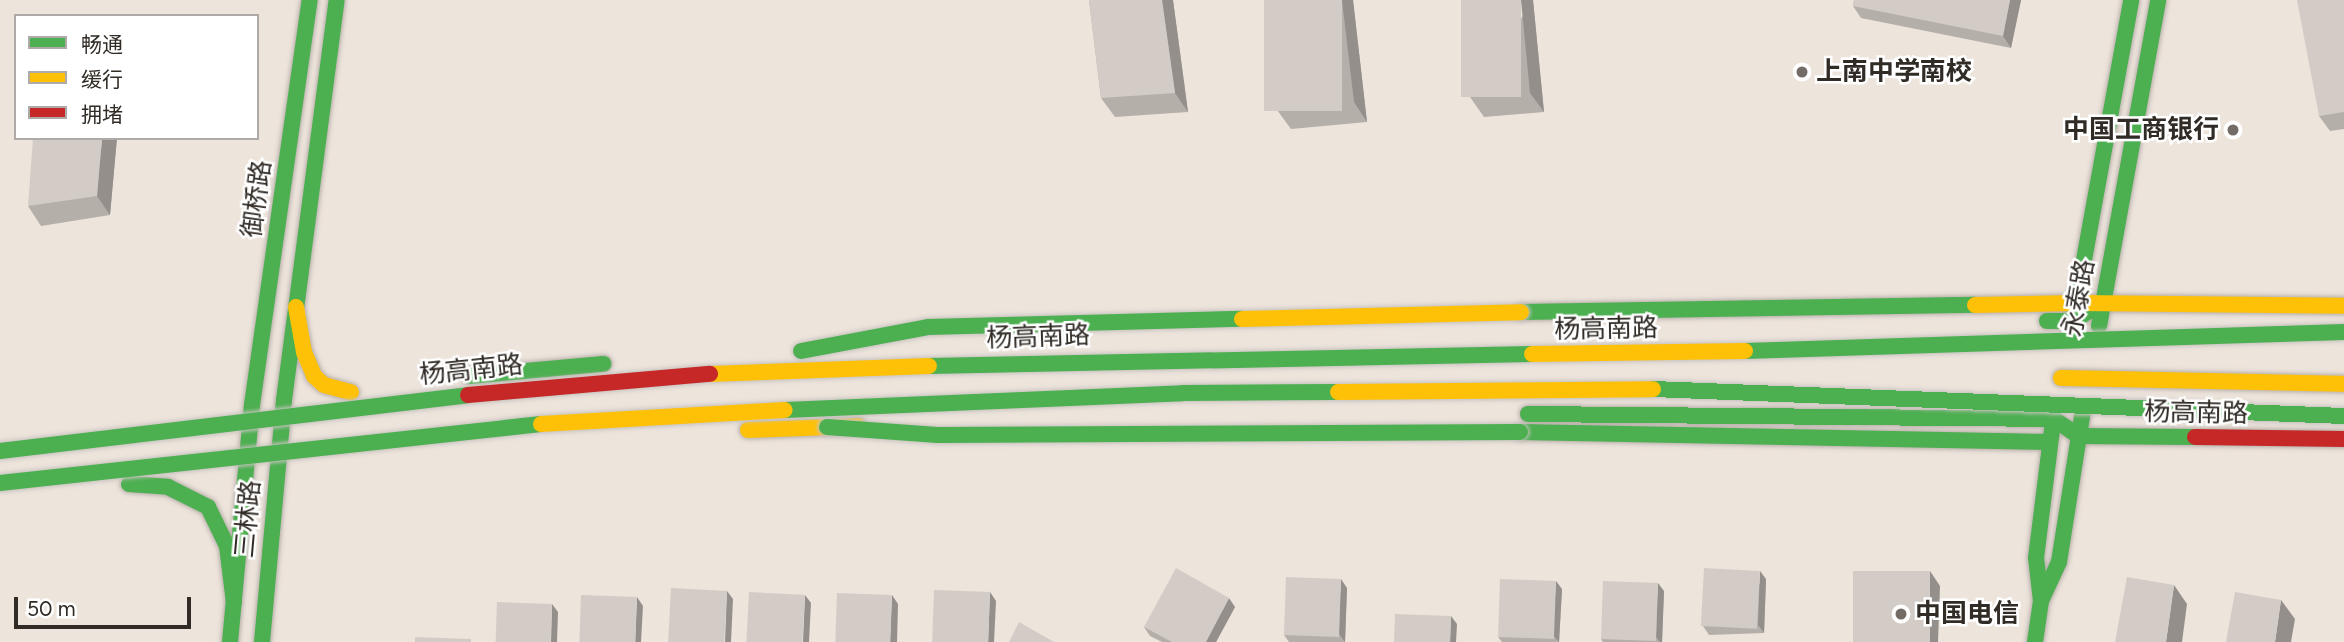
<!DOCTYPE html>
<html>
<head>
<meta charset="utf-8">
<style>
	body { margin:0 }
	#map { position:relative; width:2344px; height:642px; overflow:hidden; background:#ede4dc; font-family:Figtree,"Noto Sans SC",sans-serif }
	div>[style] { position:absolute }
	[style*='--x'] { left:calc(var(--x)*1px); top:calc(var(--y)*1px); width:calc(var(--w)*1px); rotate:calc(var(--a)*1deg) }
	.roads { filter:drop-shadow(0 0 2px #b8b1ab) drop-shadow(0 0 2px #b8b1ab) }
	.fast>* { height:16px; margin:-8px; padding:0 8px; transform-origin:8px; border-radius:8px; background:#4caf50 }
	.slow>* { height:16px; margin:-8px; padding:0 8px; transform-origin:8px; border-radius:8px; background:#ffc107 }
	.jam>* { height:16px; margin:-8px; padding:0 8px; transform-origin:8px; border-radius:8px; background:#c62828 }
	.bridges { filter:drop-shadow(0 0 2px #c7c3bf) drop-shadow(0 0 2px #c7c3bf) }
	.fast-bridge>* { height:16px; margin:-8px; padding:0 8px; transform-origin:8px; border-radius:8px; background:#4caf50 }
	.slow-bridge>* { height:16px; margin:-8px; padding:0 8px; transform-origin:8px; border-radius:8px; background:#ffc107 }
	.jam-bridge>* { height:16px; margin:-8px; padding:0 8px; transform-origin:8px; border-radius:8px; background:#c62828 }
	.wall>* { inset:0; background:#b5afaa }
	.shaded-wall>* { inset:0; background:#948f8b }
	.building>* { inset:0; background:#d3ccc6; transform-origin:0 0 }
	.dots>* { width:19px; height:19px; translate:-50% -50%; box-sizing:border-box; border:4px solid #fff; border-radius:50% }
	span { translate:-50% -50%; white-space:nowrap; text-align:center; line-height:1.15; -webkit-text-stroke:5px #fff; paint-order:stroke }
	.poi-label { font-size:26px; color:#312b26; font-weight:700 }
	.left { translate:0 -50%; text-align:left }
	.right { translate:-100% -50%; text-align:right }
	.street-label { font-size:26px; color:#312b26 }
	.legend { position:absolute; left:14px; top:14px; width:245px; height:126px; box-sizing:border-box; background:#fff; border:2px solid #adaaa8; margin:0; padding:9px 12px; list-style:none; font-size:21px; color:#312b26 }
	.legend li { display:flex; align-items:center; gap:14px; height:35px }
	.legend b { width:35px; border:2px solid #adaaa8 }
	.scale { position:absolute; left:14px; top:597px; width:177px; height:32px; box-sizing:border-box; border:4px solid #312b26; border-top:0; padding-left:9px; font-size:21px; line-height:24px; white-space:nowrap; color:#312b26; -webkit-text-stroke:5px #fff; paint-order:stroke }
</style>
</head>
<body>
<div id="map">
	<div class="roads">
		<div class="fast">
			<i style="--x:1521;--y:312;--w:454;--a:-0.9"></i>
			<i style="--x:2047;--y:321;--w:26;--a:0"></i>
			<i style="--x:2073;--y:321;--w:36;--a:-32"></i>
			<i style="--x:2072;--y:326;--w:331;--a:-79.7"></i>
			<i style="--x:2099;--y:326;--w:331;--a:-79.7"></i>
			<i style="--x:470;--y:376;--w:134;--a:-5.2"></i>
			<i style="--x:1528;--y:414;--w:526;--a:0.54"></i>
			<i style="--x:2054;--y:419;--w:29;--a:35"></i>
			<i style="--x:2078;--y:436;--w:117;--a:0.5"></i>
			<i style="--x:1520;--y:432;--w:530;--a:1.08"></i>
			<i style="--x:129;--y:484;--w:39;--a:4"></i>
			<i style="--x:168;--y:487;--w:45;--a:26.6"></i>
			<i style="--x:208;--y:507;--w:43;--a:64"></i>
			<i style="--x:227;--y:546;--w:57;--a:83"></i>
			<i style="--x:2041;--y:601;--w:43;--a:-65.2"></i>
			<i style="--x:2059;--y:562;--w:153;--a:-81"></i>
			<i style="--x:230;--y:642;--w:238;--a:-84.7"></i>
			<i style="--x:252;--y:405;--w:409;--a:-81.9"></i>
			<i style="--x:262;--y:642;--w:243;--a:-84.8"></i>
			<i style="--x:284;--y:400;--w:403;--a:-82.5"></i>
			<i style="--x:2035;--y:642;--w:41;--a:-81.7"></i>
			<i style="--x:2041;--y:601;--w:43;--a:-96.6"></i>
			<i style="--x:2036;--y:558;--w:138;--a:-82.9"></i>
		</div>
		<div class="slow">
			<i style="--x:2079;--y:303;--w:265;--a:0.6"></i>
			<i style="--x:1975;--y:305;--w:101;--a:-1.1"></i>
			<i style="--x:296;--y:307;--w:46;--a:79.9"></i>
			<i style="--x:304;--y:352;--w:26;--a:67"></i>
			<i style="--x:314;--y:376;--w:13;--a:42"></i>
			<i style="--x:324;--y:385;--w:28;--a:15"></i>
			<i style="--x:2061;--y:378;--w:283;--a:1.2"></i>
			<i style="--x:748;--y:430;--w:110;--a:-2.1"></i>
		</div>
		<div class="jam">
			<i style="--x:2195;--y:437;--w:149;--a:0.8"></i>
		</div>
	</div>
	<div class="bridges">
		<div class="fast-bridge">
			<i style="--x:801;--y:351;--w:129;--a:-10.7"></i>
			<i style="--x:928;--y:327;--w:314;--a:-1.5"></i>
			<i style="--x:1745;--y:351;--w:599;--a:-1.82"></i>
			<i style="--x:929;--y:366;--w:603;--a:-1.14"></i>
			<i style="--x:1653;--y:389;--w:692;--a:2.24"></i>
			<i style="--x:785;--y:410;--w:398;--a:-2.4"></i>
			<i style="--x:1183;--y:393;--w:155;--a:-0.4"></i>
			<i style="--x:827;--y:427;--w:111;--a:4.1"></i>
			<i style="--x:938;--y:435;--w:582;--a:-0.3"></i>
			<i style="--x:0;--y:451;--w:471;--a:-6.8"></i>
			<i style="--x:0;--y:483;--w:544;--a:-6.22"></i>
		</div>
		<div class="slow-bridge">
			<i style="--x:1242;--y:319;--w:279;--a:-1.4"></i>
			<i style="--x:1532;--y:354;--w:213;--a:-0.8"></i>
			<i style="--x:710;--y:374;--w:219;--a:-2.1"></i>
			<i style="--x:1338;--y:392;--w:315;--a:-0.5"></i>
			<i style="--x:541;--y:424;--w:244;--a:-3.3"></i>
		</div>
		<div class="jam-bridge">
			<i style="--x:468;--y:395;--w:243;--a:-5"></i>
		</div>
	</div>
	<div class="wall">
		<i style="clip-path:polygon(1089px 0,1173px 0,1188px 112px,1115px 117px,1101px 98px)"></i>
		<i style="clip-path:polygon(1264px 0,1353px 0,1367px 122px,1291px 129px,1277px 110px)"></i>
		<i style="clip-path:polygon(1533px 0,1544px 112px,1484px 117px,1470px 97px)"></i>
		<i style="clip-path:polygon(1854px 0,2021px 0,2011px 48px,1861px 18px,1853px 6px)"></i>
		<i style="clip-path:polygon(2344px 0,2344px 129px,2330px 131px,2319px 116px)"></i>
		<i style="clip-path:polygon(117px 138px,110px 215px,41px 226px,28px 206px)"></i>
		<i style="clip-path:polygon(1766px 579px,1764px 633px,1709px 635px,1703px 626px)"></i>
		<i style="clip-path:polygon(1347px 588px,1345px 642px,1289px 642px,1284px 635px)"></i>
		<i style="clip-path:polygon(1562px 589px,1559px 642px,1502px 642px,1498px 637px)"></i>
		<i style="clip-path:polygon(1664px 591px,1662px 642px,1603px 642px,1601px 639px)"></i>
		<i style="clip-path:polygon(1235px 607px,1216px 642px,1162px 642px,1150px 636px,1144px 627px)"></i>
	</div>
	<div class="shaded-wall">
		<i style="clip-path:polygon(1162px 0,1173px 0,1188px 112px,1175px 93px)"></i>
		<i style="clip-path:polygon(1342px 0,1353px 0,1367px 122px,1354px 102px)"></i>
		<i style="clip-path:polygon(1521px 0,1533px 0,1544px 112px,1530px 93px)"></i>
		<i style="clip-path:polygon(2010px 0,2021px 0,2011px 48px,2003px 36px)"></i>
		<i style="clip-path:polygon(102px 138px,117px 138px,110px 215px,97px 196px)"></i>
		<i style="clip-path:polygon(1760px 571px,1766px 579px,1764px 633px,1758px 625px)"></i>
		<i style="clip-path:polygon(1930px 571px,1940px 586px,1938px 642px,1927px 642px)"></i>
		<i style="clip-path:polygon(1341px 579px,1347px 588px,1345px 642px,1339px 634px)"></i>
		<i style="clip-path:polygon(1556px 581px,1562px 589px,1559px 642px,1553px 635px)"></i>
		<i style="clip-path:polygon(1658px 583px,1664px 591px,1662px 642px,1660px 642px,1656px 637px)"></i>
		<i style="clip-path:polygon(2174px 585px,2187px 604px,2182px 642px,2166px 642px)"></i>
		<i style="clip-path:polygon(727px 591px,733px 599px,731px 642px,725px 642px)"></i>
		<i style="clip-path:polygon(990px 592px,996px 601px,994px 642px,988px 642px)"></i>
		<i style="clip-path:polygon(805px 595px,811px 603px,809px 642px,803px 642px)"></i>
		<i style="clip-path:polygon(892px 595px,898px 604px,897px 642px,890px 642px)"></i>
		<i style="clip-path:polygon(637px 597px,643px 606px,641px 642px,635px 642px)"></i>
		<i style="clip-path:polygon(1229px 598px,1235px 607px,1216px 642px,1206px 642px)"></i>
		<i style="clip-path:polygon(2281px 600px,2295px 619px,2291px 642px,2275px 642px)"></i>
		<i style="clip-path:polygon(552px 604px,558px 612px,557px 642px,551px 642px)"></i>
		<i style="clip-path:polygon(1451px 616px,1457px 624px,1456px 642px,1450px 642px)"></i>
	</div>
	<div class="building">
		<i style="clip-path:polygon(1089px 0,1162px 0,1175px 93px,1101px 98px)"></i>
		<i style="left:1264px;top:0;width:78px;height:111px"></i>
		<i style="left:1461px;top:0;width:60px;height:97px"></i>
		<i style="clip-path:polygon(1854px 0,2010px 0,2003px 36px,1853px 6px)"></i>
		<i style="clip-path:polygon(2297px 0,2344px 0,2344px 112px,2319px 116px)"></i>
		<i style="clip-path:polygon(33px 138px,102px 138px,97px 196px,28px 206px)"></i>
		<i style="clip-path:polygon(1176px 568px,1229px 598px,1206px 642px,1172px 642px,1144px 627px)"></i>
		<i style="left:1704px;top:568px;width:56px;height:58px;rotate:3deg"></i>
		<i style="left:1853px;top:571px;width:77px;height:71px"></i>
		<i style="left:1286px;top:577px;width:55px;height:58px;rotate:2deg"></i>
		<i style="clip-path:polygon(2127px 577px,2174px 585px,2166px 642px,2115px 642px)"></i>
		<i style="left:1500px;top:579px;width:56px;height:58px;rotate:2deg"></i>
		<i style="left:1603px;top:581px;width:55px;height:58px;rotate:2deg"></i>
		<i style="left:671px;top:588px;width:56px;height:54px;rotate:3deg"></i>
		<i style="left:934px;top:590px;width:56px;height:52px;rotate:2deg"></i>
		<i style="left:749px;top:592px;width:56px;height:50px;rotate:3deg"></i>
		<i style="clip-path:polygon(2235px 592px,2281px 600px,2275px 642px,2226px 642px)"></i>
		<i style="left:837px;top:593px;width:55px;height:49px;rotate:2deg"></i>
		<i style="left:581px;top:595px;width:56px;height:47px;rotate:2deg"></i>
		<i style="left:497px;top:602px;width:55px;height:40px;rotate:2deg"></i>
		<i style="left:1395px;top:614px;width:56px;height:28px;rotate:2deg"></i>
		<i style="clip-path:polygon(1019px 622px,1054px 642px,1009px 642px)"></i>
		<i style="clip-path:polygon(415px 637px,471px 639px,471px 642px,415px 642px)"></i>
	</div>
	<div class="dots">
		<i style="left:1802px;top:72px;background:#736c66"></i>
		<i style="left:2233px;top:130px;background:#736c66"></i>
		<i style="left:1901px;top:614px;background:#736c66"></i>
	</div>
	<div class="poi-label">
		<span class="left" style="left:1816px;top:72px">上南中学南校</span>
		<span class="right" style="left:2219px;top:130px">中国工商银行</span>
		<span class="left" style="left:1915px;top:614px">中国电信</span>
	</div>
	<div class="street-label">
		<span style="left:257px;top:199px;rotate:-82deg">御桥路</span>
		<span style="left:2079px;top:298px;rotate:-80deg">永泰路</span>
		<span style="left:1606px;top:329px;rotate:-1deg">杨高南路</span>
		<span style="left:1038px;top:337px;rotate:-2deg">杨高南路</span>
		<span style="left:471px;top:370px;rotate:-6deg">杨高南路</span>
		<span style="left:2196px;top:413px;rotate:1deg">杨高南路</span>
		<span style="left:248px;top:519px;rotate:-85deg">三林路</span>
	</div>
	<ul class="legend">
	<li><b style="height:9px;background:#4caf50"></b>畅通</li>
	<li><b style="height:9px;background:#ffc107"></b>缓行</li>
	<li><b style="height:9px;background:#c62828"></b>拥堵</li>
	</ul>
	<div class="scale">50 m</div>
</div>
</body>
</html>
